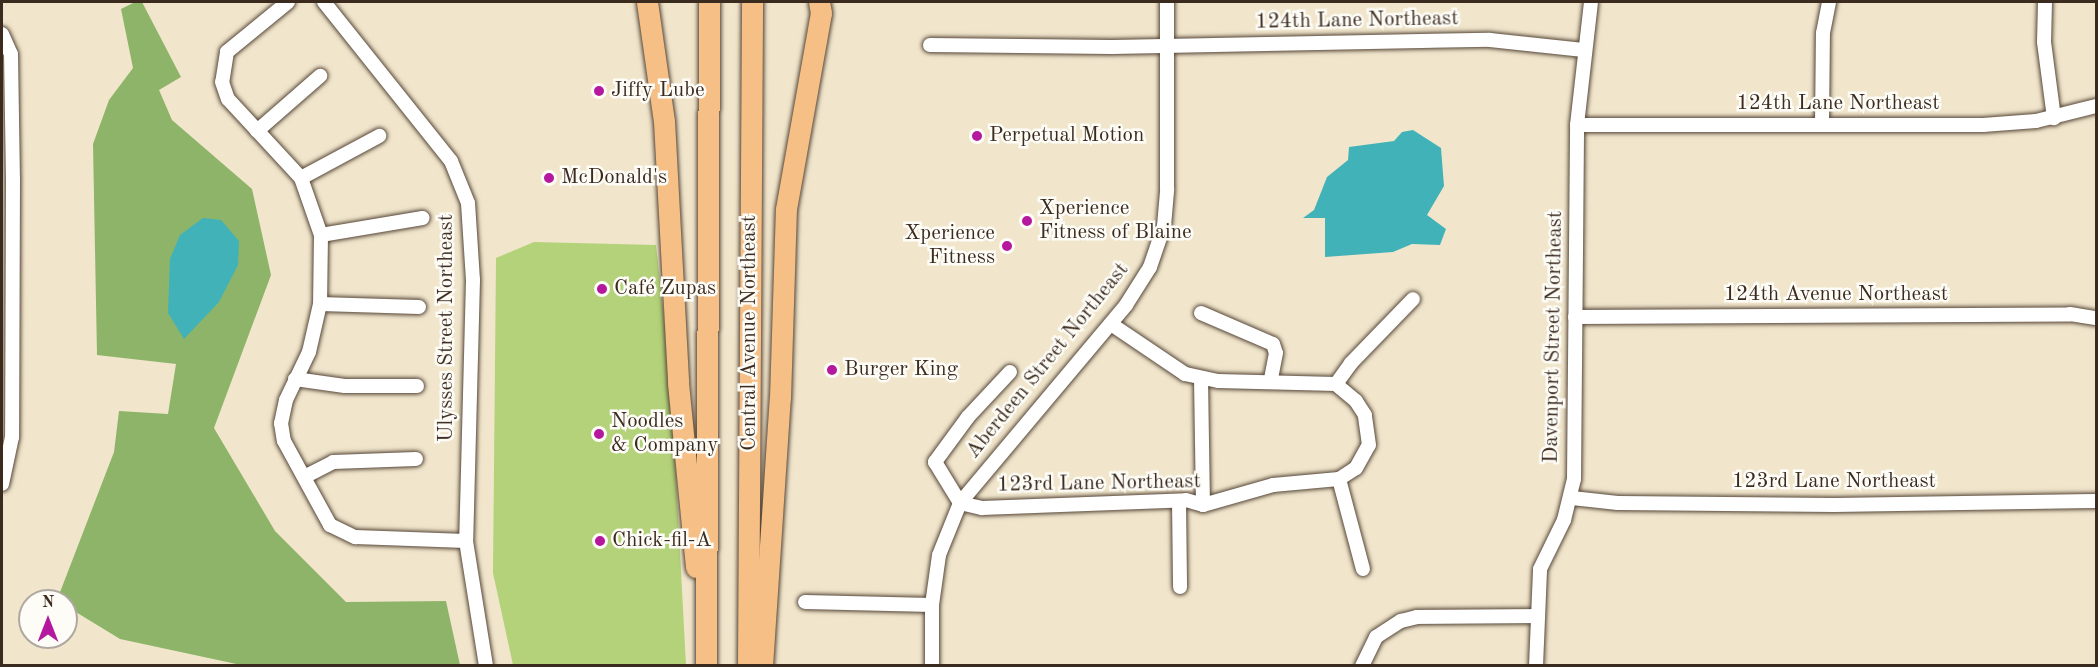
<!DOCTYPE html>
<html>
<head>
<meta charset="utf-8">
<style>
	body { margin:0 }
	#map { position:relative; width:2098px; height:667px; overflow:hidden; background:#f1e6cc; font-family:"Old Standard TT",serif }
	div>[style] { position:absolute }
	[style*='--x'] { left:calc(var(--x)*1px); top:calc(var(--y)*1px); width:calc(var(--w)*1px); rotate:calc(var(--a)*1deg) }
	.green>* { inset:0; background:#b3d279 }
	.forest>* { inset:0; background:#8eb469 }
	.water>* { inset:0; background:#42b2b9 }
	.roads { filter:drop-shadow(0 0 2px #564638) drop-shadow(0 0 2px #564638) }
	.minor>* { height:14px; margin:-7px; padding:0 7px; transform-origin:7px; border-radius:7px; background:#fff }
	.highway>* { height:21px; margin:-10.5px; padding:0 10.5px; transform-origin:10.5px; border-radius:10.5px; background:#f5bf86 }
	.dots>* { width:16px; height:16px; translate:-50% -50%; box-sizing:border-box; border:3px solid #fdfcf7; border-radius:50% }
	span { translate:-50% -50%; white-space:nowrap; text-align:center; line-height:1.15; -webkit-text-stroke:5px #fdfcf7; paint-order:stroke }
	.street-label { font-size:21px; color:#3b2a1e }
	.poi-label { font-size:21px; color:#3b2a1e }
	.left { translate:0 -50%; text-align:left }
	.right { translate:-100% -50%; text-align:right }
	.frame { position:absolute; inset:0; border:3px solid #3b2a1e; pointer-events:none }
	.north { position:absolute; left:18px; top:589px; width:60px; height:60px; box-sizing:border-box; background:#fdfcf7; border:2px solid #afa8a0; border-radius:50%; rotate:0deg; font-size:16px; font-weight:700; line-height:24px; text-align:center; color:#3b2a1e }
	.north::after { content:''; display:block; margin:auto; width:21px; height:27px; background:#b5179e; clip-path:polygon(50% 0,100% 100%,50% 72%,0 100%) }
</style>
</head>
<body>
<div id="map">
	<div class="green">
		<i style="clip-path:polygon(534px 242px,656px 245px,671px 382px,686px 665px,513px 665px,493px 573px,496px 258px)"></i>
	</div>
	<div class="forest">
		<i style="clip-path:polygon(135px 2px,142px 2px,181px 77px,159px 90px,172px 120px,252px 189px,271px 275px,214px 428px,275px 531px,346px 602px,446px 601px,460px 665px,241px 665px,120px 639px,66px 606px,66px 601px,57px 600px,114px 452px,119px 411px,168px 414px,176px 364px,97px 355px,93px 144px,109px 100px,133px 68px,121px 9px)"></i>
	</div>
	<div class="water">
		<i style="clip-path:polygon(1413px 130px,1441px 148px,1444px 186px,1427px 215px,1446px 229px,1440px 245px,1412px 244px,1393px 252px,1325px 257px,1325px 218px,1303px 218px,1314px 210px,1327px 177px,1348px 160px,1349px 147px,1394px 141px,1402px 132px)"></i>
		<i style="clip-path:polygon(203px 218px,221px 220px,239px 241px,238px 265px,219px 302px,184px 339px,168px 313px,170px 259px,180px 235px)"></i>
	</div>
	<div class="roads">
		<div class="minor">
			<i style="--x:288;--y:2;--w:79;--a:140.7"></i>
			<i style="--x:227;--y:52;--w:30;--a:99"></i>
			<i style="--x:222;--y:82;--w:18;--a:71"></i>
			<i style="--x:228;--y:99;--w:108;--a:47.3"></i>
			<i style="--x:301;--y:178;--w:60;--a:70.7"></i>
			<i style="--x:321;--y:235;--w:69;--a:90.8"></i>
			<i style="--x:320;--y:304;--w:49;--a:102.9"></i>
			<i style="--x:309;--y:352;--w:53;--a:115.6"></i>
			<i style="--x:286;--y:400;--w:24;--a:102"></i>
			<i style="--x:281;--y:423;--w:18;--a:81"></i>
			<i style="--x:284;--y:441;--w:96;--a:61.3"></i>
			<i style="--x:330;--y:525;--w:28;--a:26"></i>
			<i style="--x:355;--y:537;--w:111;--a:2.1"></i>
			<i style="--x:324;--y:2;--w:203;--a:51.4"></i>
			<i style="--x:451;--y:161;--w:45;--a:68"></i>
			<i style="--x:468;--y:203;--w:77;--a:86.3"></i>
			<i style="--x:473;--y:280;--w:261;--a:91.5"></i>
			<i style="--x:466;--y:541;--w:127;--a:80.9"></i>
			<i style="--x:2045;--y:2;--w:40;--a:91.4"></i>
			<i style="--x:2044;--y:42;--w:77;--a:82.5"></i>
			<i style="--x:2;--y:34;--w:22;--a:66"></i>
			<i style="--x:11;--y:54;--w:125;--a:89.1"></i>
			<i style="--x:13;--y:179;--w:258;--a:90.2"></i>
			<i style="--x:12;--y:437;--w:48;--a:102"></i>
			<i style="--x:930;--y:45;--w:182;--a:0.6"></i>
			<i style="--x:1112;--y:47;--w:378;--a:-1.1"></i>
			<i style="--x:1490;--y:40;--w:94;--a:6.1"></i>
			<i style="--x:1822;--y:124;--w:91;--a:-89.4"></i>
			<i style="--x:1823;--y:33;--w:32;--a:-79"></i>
			<i style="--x:1577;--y:125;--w:406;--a:0"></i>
			<i style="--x:1983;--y:125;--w:53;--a:-4.3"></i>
			<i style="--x:2036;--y:121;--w:62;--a:-14"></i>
			<i style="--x:257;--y:131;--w:84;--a:-41.1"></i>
			<i style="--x:301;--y:178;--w:89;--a:-28.3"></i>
			<i style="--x:321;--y:235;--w:103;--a:-9.5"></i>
			<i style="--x:320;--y:304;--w:99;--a:1.7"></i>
			<i style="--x:1201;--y:313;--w:78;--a:23.3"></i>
			<i style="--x:1273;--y:344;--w:9;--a:72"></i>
			<i style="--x:1276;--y:353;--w:26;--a:101"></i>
			<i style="--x:1575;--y:317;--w:495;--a:-0.3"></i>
			<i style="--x:2070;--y:314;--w:26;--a:9"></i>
			<i style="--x:1010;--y:372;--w:62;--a:133"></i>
			<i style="--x:968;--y:417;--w:56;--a:126.3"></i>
			<i style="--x:935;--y:462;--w:48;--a:58.6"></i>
			<i style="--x:960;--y:503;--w:23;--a:13"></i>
			<i style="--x:982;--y:508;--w:204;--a:-2.2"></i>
			<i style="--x:1186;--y:500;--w:18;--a:16"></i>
			<i style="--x:1203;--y:505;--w:73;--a:-15.9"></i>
			<i style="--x:1273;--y:485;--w:66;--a:-5.2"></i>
			<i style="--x:1339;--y:479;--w:20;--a:-33"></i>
			<i style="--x:1356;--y:468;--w:26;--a:-61"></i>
			<i style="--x:1369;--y:445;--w:30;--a:-98"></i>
			<i style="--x:1365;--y:415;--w:17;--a:-123"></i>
			<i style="--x:1356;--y:401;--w:26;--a:-140"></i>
			<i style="--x:1336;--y:384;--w:118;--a:-178.5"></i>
			<i style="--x:1218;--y:381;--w:34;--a:-168"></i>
			<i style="--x:1185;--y:374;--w:89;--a:-146"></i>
			<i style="--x:1201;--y:378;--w:127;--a:89.1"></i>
			<i style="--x:295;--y:379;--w:50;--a:8"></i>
			<i style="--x:345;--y:386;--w:72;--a:0"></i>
			<i style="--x:1336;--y:384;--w:26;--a:-54"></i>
			<i style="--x:1351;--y:363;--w:89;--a:-45.9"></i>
			<i style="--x:306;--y:476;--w:30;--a:-27"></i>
			<i style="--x:333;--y:462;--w:83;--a:-2.1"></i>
			<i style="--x:1339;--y:479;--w:93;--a:75.1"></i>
			<i style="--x:1572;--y:498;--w:46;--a:6.2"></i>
			<i style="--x:1618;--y:503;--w:216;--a:0.5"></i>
			<i style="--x:1834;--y:505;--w:262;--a:-0.9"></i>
			<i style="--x:1179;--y:501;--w:86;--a:89.3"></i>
			<i style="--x:805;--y:602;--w:127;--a:1.4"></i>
			<i style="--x:932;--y:666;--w:61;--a:-90"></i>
			<i style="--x:932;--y:605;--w:50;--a:-82"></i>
			<i style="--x:939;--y:555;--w:56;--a:-68"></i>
			<i style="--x:960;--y:503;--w:258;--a:-50"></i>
			<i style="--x:1126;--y:305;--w:45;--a:-57.7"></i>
			<i style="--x:1150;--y:267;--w:43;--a:-71.1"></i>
			<i style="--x:1164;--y:226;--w:38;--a:-85"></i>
			<i style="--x:1167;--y:188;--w:186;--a:-90"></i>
			<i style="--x:1362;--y:666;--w:32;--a:-64"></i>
			<i style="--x:1376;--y:637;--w:30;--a:-33"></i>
			<i style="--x:1401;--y:621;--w:16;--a:-14"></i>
			<i style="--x:1417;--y:617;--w:119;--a:-0.5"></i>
			<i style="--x:1536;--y:666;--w:97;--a:-87.6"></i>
			<i style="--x:1540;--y:569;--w:55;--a:-63.9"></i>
			<i style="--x:1564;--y:520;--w:42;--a:-76.3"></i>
			<i style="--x:1574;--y:479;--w:354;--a:-89.5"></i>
			<i style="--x:1577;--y:125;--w:123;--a:-83.5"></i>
		</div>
		<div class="highway">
			<i style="--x:647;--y:2;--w:120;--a:81.9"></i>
			<i style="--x:664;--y:121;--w:262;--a:86.9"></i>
			<i style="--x:678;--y:383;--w:185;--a:84.4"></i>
			<i style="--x:706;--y:666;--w:664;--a:-89.74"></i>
			<i style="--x:748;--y:666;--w:664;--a:-89.65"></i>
			<i style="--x:762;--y:666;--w:269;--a:-86.2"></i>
			<i style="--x:780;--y:398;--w:189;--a:-88.2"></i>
			<i style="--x:786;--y:209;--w:199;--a:-79.9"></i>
			<i style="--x:821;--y:13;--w:11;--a:-100"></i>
		</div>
	</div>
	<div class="dots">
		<i style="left:599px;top:91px;background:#b5179e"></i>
		<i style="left:977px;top:136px;background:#b5179e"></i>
		<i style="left:549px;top:178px;background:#b5179e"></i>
		<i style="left:1027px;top:221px;background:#b5179e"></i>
		<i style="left:1007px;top:246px;background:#b5179e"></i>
		<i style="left:602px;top:289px;background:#b5179e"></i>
		<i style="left:832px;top:370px;background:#b5179e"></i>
		<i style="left:599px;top:434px;background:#b5179e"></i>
		<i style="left:600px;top:541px;background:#b5179e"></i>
	</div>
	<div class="street-label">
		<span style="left:1357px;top:21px;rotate:-1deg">124th Lane Northeast</span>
		<span style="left:1838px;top:104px">124th Lane Northeast</span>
		<span style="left:1836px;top:295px">124th Avenue Northeast</span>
		<span style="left:447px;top:328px;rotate:-90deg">Ulysses Street Northeast</span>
		<span style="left:750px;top:333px;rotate:-90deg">Central Avenue Northeast</span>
		<span style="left:1554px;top:337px;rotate:-89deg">Davenport Street Northeast</span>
		<span style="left:1048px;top:361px;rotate:-51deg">Aberdeen Street Northeast</span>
		<span style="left:1834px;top:482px">123rd Lane Northeast</span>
		<span style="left:1099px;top:484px;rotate:-1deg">123rd Lane Northeast</span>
	</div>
	<div class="poi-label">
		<span class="left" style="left:611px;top:91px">Jiffy Lube</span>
		<span class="left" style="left:989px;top:136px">Perpetual Motion</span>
		<span class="left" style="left:561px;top:178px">McDonald's</span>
		<span class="left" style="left:1039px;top:221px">Xperience<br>Fitness of Blaine</span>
		<span class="right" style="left:995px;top:246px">Xperience<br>Fitness</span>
		<span class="left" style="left:614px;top:289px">Café Zupas</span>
		<span class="left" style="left:844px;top:370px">Burger King</span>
		<span class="left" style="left:611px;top:434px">Noodles<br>&amp; Company</span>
		<span class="left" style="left:612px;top:541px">Chick-fil-A</span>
	</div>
	<div class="frame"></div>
	<div class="north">N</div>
</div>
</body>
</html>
